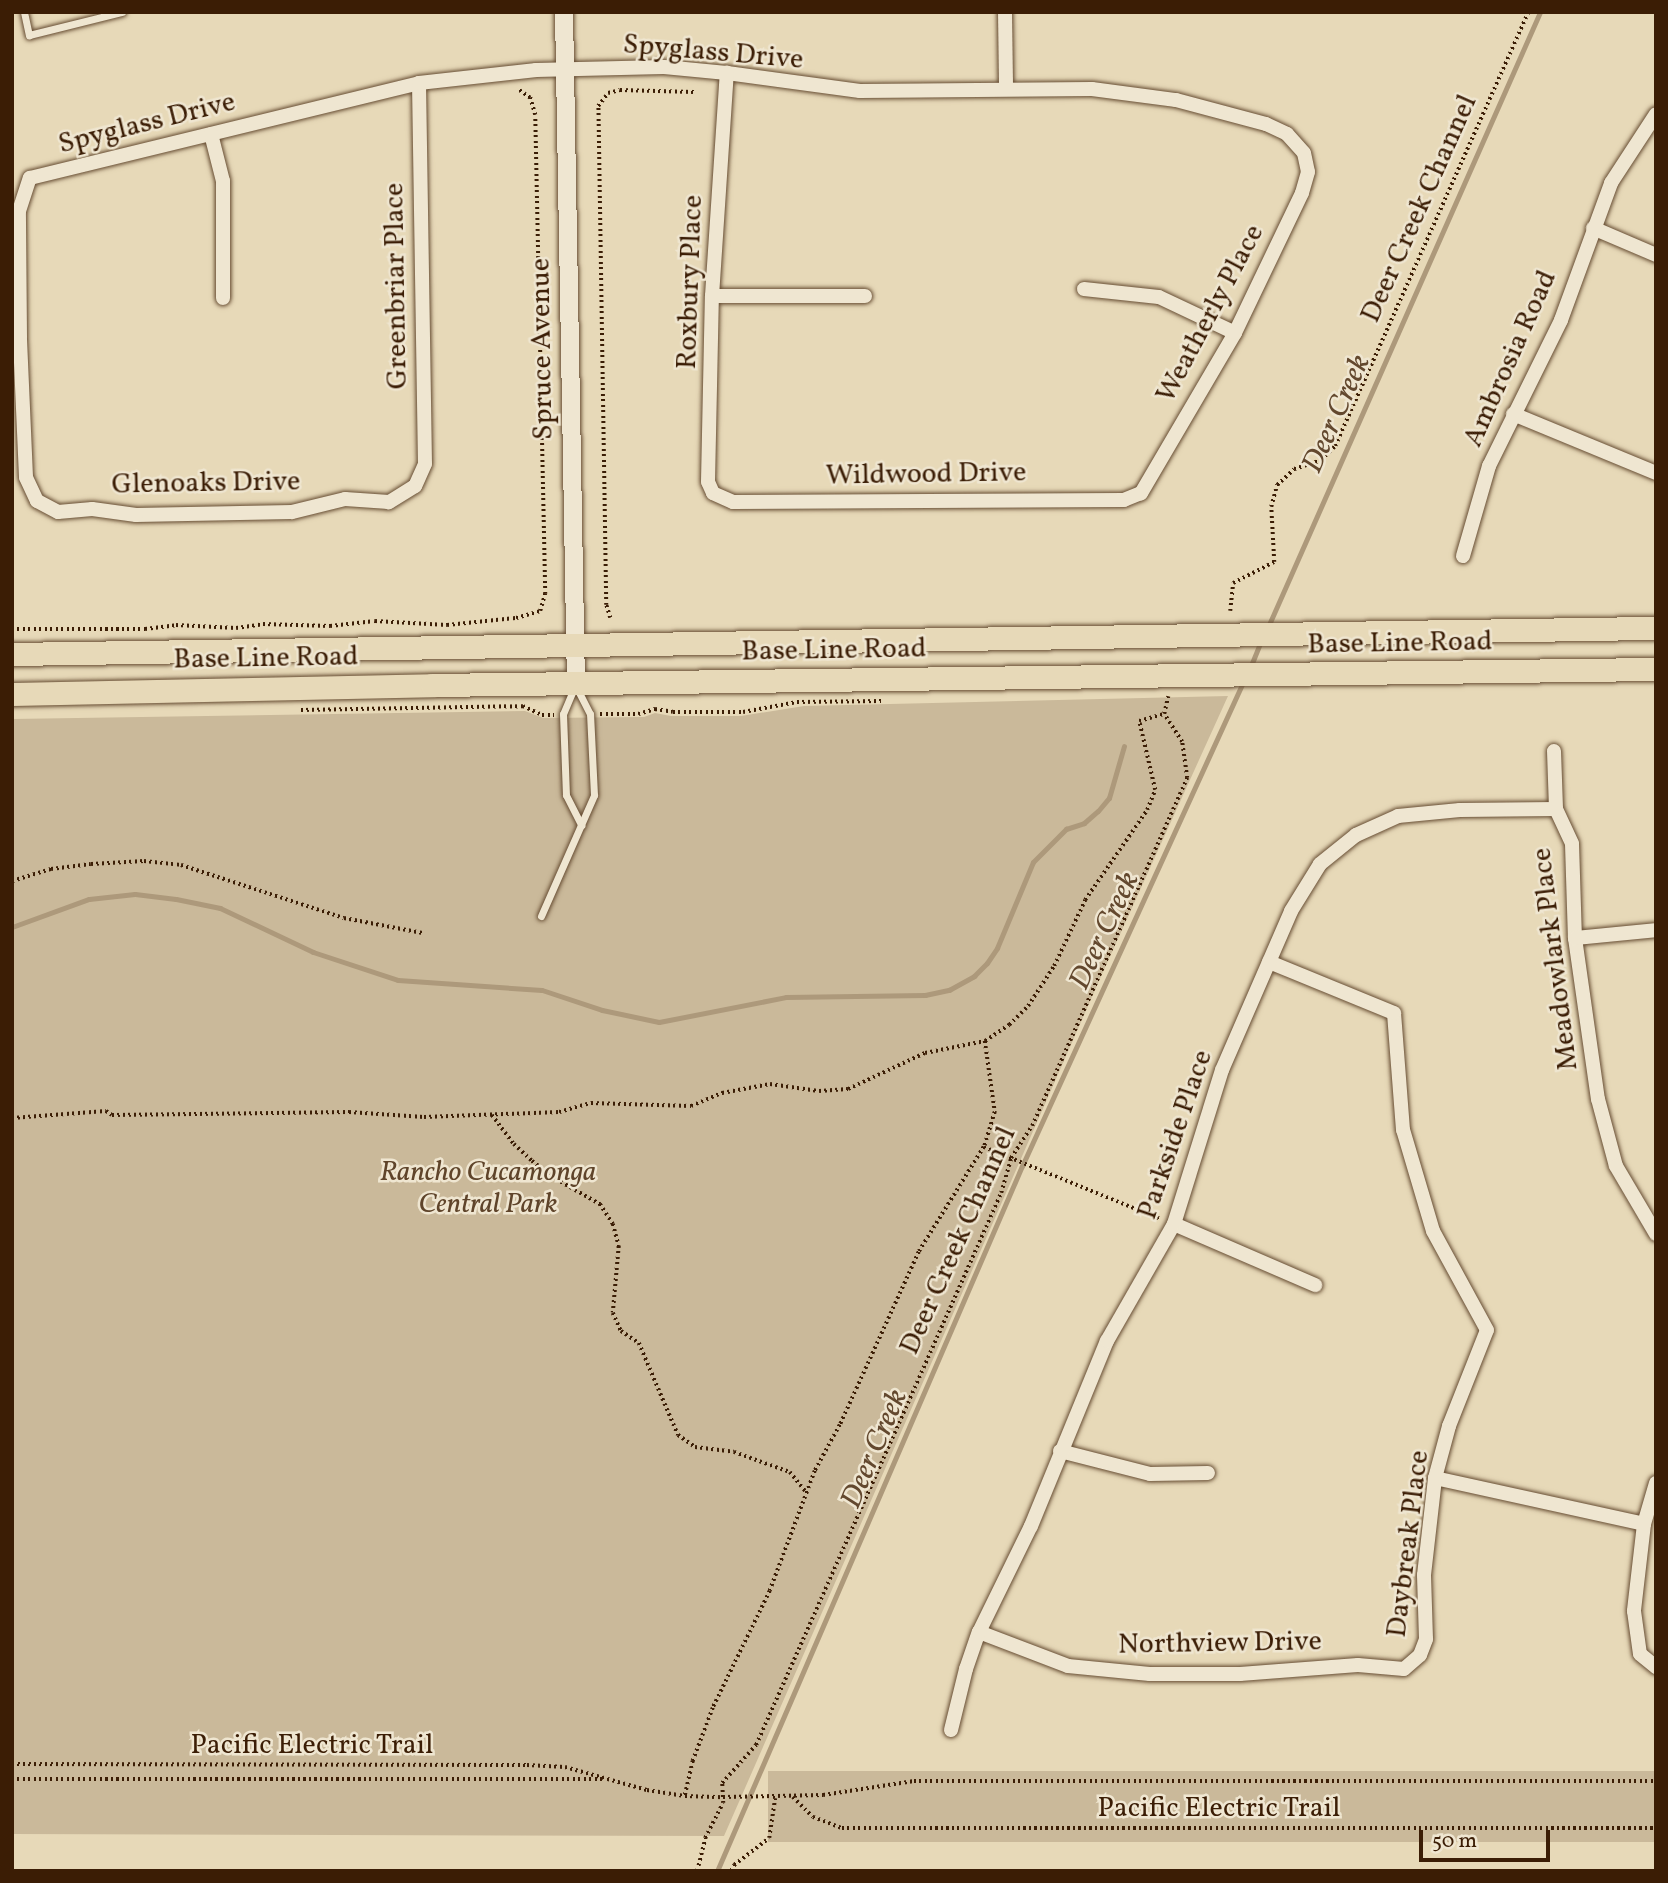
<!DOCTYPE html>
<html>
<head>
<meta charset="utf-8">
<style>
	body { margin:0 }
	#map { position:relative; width:1668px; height:1883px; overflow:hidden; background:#e7d9b8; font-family:Vollkorn,serif }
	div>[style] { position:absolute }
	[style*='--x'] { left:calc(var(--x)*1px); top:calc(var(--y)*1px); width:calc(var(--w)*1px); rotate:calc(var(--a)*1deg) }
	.green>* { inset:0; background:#cab99a; transform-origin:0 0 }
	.stream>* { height:5px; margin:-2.5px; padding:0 2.5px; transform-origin:2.5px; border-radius:2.5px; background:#ad997b }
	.path>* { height:3.5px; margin-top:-1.75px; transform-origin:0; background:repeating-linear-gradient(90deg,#3b1d05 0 2px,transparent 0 5.5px) }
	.roads { filter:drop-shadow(0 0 2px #664c32) drop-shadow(0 0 2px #664c32) }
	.service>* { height:7px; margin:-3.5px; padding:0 3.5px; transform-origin:3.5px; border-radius:3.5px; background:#efe6d1 }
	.minor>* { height:14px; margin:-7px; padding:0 7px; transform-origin:7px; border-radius:7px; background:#efe6d1 }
	.tertiary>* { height:18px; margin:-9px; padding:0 9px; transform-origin:9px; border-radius:9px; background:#efe6d1 }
	.primary>* { height:23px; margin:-11.5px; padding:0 11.5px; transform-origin:11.5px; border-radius:11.5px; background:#e7d9b8 }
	span { translate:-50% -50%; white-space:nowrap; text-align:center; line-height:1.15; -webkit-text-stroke:5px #efe6d1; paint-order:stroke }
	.street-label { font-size:28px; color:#3b1d05 }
	.park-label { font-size:28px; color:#5f442a; font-style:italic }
	.water-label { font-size:30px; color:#63482e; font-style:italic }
	.frame { position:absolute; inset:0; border:14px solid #3b1d05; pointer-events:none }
	.scale { position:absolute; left:1419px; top:1830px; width:131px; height:32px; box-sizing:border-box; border:4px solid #3b1d05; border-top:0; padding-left:9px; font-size:21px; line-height:24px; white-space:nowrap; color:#3b1d05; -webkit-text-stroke:5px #efe6d1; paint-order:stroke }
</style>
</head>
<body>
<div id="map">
	<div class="green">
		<i style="clip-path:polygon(1228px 696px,1102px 974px,724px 1836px,12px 1834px,12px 719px,525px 711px,543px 718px,644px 717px,655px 713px,671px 716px,741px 716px,804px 706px)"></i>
		<i style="left:768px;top:1771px;width:888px;height:71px"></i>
	</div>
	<div class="stream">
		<i style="--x:1267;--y:629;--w:675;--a:-66.13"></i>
		<i style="--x:1250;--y:668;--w:29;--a:-68"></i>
		<i style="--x:12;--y:927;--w:82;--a:-20"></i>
		<i style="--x:89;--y:899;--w:46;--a:-6.2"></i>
		<i style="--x:135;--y:894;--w:41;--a:7"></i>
		<i style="--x:176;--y:899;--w:45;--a:11.6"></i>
		<i style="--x:220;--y:908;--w:103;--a:25.3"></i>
		<i style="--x:313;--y:952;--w:89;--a:18.2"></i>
		<i style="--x:398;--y:980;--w:144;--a:4"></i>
		<i style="--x:542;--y:990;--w:63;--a:18.4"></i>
		<i style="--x:602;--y:1010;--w:58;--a:11.9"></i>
		<i style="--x:659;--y:1022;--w:129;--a:-11.1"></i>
		<i style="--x:786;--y:997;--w:139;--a:-0.8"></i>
		<i style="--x:925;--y:995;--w:25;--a:-12"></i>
		<i style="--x:949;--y:990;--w:29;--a:-29"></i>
		<i style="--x:974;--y:976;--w:18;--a:-45"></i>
		<i style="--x:987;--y:963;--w:18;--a:-56"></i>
		<i style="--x:997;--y:948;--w:93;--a:-67.3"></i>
		<i style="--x:1033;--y:862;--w:47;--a:-45"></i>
		<i style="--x:1066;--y:829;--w:19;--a:-18"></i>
		<i style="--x:1084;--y:823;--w:18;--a:-41"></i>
		<i style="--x:1098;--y:811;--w:17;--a:-50"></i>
		<i style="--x:1109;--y:798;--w:54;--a:-73.9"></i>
		<i style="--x:717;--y:1871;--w:768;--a:-66.61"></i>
		<i style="--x:1022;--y:1166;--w:534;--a:-65.45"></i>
	</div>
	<div class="path">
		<i style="--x:1230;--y:611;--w:28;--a:-84"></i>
		<i style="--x:1233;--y:583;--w:46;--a:-27.1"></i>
		<i style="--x:1274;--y:562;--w:55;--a:-93.1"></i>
		<i style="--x:1271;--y:507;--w:23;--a:-75"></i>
		<i style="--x:1277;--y:485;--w:23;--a:-43"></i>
		<i style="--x:1294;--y:469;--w:28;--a:-18"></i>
		<i style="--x:1321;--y:460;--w:20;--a:-45"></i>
		<i style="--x:1335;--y:446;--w:475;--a:-66"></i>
		<i style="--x:610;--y:618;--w:14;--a:-107"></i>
		<i style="--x:606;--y:605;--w:499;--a:-90.9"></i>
		<i style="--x:598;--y:106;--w:16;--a:-52"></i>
		<i style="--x:608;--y:93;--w:12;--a:-14"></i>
		<i style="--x:620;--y:90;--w:74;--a:1.5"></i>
		<i style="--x:12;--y:629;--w:133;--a:0"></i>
		<i style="--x:145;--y:629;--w:31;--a:-7"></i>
		<i style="--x:176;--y:625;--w:60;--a:2.9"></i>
		<i style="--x:236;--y:628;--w:27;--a:-8"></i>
		<i style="--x:263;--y:624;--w:67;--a:1.7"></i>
		<i style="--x:330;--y:626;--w:45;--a:-6.3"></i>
		<i style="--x:375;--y:621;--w:72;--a:3.2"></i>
		<i style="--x:447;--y:625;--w:69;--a:-5.8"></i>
		<i style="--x:516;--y:618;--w:25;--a:-16"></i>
		<i style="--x:540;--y:611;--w:18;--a:-74"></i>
		<i style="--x:545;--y:594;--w:479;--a:-91.2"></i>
		<i style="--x:535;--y:115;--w:18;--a:-106"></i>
		<i style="--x:530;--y:98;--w:16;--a:-145"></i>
		<i style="--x:301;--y:710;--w:222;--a:-1"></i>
		<i style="--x:523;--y:706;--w:21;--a:25"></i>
		<i style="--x:542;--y:715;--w:12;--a:0"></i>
		<i style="--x:600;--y:714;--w:38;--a:0"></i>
		<i style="--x:638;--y:714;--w:18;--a:-16"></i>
		<i style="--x:655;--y:709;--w:18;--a:9"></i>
		<i style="--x:673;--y:712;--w:70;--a:0"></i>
		<i style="--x:743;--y:712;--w:55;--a:-10.5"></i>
		<i style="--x:797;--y:702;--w:84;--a:-0.7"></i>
		<i style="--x:12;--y:881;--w:41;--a:-17.1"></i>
		<i style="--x:51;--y:869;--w:40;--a:-7.1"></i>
		<i style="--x:91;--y:864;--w:53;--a:-3.2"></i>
		<i style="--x:144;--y:861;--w:37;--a:6"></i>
		<i style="--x:181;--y:865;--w:171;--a:18"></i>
		<i style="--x:344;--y:918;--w:80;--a:10.8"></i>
		<i style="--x:985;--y:1041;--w:29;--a:-34"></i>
		<i style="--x:1009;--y:1025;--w:27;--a:-45"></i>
		<i style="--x:1028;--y:1006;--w:48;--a:-57"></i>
		<i style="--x:1054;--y:966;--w:73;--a:-64.8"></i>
		<i style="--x:1085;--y:900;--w:109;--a:-55.4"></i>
		<i style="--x:1147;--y:810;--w:22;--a:-68"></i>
		<i style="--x:1155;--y:790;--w:71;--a:-103.1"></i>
		<i style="--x:1139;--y:721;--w:26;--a:-16"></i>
		<i style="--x:492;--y:1115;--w:36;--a:53"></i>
		<i style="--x:514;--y:1144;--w:25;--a:43"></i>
		<i style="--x:532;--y:1161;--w:30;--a:37"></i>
		<i style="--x:556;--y:1179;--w:51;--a:29.6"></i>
		<i style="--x:600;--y:1204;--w:24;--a:57"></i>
		<i style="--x:613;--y:1224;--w:23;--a:75"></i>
		<i style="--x:619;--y:1246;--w:67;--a:95.1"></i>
		<i style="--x:613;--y:1313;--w:20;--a:66"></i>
		<i style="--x:621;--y:1331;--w:22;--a:34"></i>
		<i style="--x:639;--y:1343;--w:100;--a:67"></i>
		<i style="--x:678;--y:1435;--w:21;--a:35"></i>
		<i style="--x:695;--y:1447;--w:39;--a:7"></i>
		<i style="--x:734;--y:1452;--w:59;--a:19.7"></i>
		<i style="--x:790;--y:1472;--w:27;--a:51"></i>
		<i style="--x:12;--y:1118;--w:94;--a:-4.3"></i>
		<i style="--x:106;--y:1111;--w:7;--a:34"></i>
		<i style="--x:112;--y:1115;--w:237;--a:-0.7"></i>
		<i style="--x:349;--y:1112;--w:75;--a:3.8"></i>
		<i style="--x:424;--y:1117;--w:135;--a:-2.1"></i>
		<i style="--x:559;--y:1112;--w:33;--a:-16"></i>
		<i style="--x:591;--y:1103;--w:100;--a:1.7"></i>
		<i style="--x:691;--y:1106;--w:34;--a:-23"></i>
		<i style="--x:722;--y:1093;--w:49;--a:-10.6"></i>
		<i style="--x:770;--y:1084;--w:49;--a:8.1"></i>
		<i style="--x:819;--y:1091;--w:29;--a:-4"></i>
		<i style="--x:848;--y:1089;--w:85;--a:-25.1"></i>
		<i style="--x:925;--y:1053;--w:61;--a:-11.3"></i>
		<i style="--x:985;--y:1041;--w:72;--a:82"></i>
		<i style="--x:995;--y:1112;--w:37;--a:107"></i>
		<i style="--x:984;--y:1147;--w:123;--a:121.8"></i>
		<i style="--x:919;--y:1252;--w:190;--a:114.5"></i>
		<i style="--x:840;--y:1425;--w:52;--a:118.5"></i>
		<i style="--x:815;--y:1471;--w:128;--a:110.6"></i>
		<i style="--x:770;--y:1591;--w:130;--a:116"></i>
		<i style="--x:713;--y:1708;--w:57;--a:110.7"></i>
		<i style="--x:693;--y:1761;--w:36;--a:103"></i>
		<i style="--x:984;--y:1147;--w:190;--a:22.2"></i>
		<i style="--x:12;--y:1764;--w:515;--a:0.11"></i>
		<i style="--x:527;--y:1765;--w:38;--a:3"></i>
		<i style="--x:565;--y:1767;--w:85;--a:15.7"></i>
		<i style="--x:647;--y:1790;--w:38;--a:9"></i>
		<i style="--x:685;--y:1796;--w:38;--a:2"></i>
		<i style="--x:723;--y:1797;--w:100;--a:-1.1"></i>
		<i style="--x:823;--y:1795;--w:92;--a:-8.7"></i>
		<i style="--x:914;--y:1781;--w:742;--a:0"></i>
		<i style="--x:12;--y:1779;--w:593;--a:0"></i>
		<i style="--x:793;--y:1797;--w:28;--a:45"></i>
		<i style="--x:813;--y:1817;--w:31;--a:21"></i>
		<i style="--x:842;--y:1828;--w:814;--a:0"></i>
		<i style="--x:697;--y:1871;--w:34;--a:-76"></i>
		<i style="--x:705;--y:1838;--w:39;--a:-63"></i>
		<i style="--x:723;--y:1803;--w:20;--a:-93"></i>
		<i style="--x:722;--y:1783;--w:51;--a:-48.2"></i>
		<i style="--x:756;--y:1745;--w:604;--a:-66.07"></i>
		<i style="--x:1001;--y:1193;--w:36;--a:-74"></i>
		<i style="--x:1011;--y:1158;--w:38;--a:-57"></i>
		<i style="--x:1032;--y:1126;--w:381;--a:-66"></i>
		<i style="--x:1187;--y:778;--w:36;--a:-98"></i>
		<i style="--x:1182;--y:742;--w:33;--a:-123"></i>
		<i style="--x:1164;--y:714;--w:18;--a:-77"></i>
		<i style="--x:731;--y:1871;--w:7;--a:-63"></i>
		<i style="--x:734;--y:1865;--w:44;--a:-37.6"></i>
		<i style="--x:769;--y:1838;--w:40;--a:-81.5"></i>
	</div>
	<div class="roads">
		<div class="service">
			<i style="--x:24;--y:12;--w:24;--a:78"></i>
			<i style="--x:29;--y:35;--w:96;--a:-13.9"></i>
			<i style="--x:574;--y:688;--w:28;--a:113"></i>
			<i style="--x:563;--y:714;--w:81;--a:87.9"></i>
			<i style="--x:566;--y:795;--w:34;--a:63"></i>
			<i style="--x:541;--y:916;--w:132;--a:-66.3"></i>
			<i style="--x:594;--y:795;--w:81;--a:-92.8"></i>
			<i style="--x:590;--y:714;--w:29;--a:-117"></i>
		</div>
		<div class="minor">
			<i style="--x:1005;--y:12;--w:76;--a:89.2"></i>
			<i style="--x:419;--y:83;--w:381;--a:89.1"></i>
			<i style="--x:425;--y:464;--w:24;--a:114"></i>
			<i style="--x:415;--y:486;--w:31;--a:148"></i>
			<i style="--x:389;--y:502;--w:44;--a:-176.1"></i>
			<i style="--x:345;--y:499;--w:55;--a:166.2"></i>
			<i style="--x:292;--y:512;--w:156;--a:178.9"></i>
			<i style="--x:136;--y:515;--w:44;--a:-172.2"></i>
			<i style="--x:92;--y:509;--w:34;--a:175"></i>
			<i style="--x:58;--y:512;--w:24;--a:-152"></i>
			<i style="--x:37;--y:501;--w:26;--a:-115"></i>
			<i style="--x:26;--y:477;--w:140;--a:-92.5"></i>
			<i style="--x:20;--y:337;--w:126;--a:-90.5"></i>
			<i style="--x:19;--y:211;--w:35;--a:-72"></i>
			<i style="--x:30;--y:178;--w:400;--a:-13.7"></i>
			<i style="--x:419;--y:83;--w:118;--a:-6.3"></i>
			<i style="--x:536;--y:70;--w:128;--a:-1.3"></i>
			<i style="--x:664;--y:67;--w:63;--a:5.4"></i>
			<i style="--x:727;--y:73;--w:134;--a:7.7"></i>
			<i style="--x:860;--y:91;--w:232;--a:-0.5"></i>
			<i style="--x:1092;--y:89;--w:85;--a:7.5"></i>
			<i style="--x:1176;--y:100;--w:93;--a:14.9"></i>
			<i style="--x:1266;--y:124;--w:23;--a:25"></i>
			<i style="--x:1287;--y:134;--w:25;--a:48"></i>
			<i style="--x:1304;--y:153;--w:19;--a:78"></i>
			<i style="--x:1308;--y:172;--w:22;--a:106"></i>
			<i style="--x:1302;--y:193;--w:155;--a:115.6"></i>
			<i style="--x:1235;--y:333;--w:186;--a:120.4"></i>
			<i style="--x:1141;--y:493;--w:18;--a:158"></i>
			<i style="--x:1124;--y:500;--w:391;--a:179.7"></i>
			<i style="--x:733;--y:502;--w:22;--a:-156"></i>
			<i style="--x:713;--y:493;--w:12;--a:-114"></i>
			<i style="--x:708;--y:482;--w:186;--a:-88.8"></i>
			<i style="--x:712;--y:296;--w:224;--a:-86.2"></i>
			<i style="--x:211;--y:134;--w:49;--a:75.7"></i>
			<i style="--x:223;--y:181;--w:117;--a:90"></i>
			<i style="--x:1593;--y:228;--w:69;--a:23.2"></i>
			<i style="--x:1084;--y:289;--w:75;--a:6.1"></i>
			<i style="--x:1159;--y:297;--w:84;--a:25.3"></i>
			<i style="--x:712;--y:296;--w:153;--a:0"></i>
			<i style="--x:1513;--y:414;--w:155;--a:22.4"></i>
			<i style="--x:1463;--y:556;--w:94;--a:-73.9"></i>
			<i style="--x:1489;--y:466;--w:163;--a:-63.7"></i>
			<i style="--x:1561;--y:320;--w:146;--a:-69.9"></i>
			<i style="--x:1611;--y:183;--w:82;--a:-56.9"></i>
			<i style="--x:1554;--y:751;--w:58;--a:88"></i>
			<i style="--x:1556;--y:809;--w:38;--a:65"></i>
			<i style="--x:1572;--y:844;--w:94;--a:88.2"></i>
			<i style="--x:1575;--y:938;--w:163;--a:81.9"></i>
			<i style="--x:1598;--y:1099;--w:69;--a:75"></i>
			<i style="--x:1616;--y:1166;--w:79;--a:59.5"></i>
			<i style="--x:1575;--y:938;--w:81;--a:-5.6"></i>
			<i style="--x:1174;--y:1224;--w:154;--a:23.4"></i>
			<i style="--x:1060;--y:1451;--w:93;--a:14.3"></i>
			<i style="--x:1150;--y:1474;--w:58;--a:-1"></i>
			<i style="--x:1435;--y:1478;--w:214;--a:12.4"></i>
			<i style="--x:1656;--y:1483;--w:43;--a:106.3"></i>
			<i style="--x:1644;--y:1524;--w:88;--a:96.6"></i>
			<i style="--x:1634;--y:1611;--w:43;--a:82.1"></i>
			<i style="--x:1640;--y:1654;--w:21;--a:39"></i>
			<i style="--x:979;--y:1632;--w:95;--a:20.9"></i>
			<i style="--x:1068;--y:1666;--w:82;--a:5.6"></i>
			<i style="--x:1150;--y:1674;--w:90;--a:0"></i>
			<i style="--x:1240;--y:1674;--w:118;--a:-4.4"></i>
			<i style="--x:1358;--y:1665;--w:46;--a:5"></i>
			<i style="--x:1404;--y:1669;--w:21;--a:-41"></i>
			<i style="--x:1420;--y:1655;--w:17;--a:-69"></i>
			<i style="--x:1426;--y:1639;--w:64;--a:-91.8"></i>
			<i style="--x:1424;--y:1575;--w:98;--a:-83.5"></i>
			<i style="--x:1435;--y:1478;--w:54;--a:-74.9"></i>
			<i style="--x:1449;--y:1426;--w:103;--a:-68.4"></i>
			<i style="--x:1487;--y:1330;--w:113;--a:-118.6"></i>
			<i style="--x:1433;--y:1231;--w:105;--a:-106.5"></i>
			<i style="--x:1403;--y:1130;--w:117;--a:-94.4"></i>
			<i style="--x:1394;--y:1013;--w:135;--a:-157.8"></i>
			<i style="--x:951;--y:1730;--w:63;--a:-76.2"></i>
			<i style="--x:966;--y:1669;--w:39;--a:-71"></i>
			<i style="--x:979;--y:1632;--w:118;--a:-63.9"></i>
			<i style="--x:1031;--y:1526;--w:200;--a:-67.7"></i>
			<i style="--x:1107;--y:1341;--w:135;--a:-60.2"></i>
			<i style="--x:1174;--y:1224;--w:161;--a:-72.7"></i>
			<i style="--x:1222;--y:1070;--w:173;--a:-66.5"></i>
			<i style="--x:1291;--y:911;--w:55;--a:-58.3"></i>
			<i style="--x:1320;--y:864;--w:46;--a:-38.9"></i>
			<i style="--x:1356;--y:835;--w:46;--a:-24.3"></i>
			<i style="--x:1398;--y:816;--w:62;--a:-5.5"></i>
			<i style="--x:1460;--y:810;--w:96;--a:-0.6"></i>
		</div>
		<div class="tertiary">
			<i style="--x:564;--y:12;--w:672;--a:88.98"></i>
		</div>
		<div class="primary">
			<i style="--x:12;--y:654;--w:1644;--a:-0.91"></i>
			<i style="--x:12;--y:694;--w:420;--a:-1.2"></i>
			<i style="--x:432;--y:685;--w:1224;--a:-0.75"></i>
		</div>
	</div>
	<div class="street-label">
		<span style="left:713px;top:53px;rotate:5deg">Spyglass Drive</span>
		<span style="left:147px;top:124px;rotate:-14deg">Spyglass Drive</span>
		<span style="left:1420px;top:209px;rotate:-66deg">Deer Creek Channel</span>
		<span style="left:691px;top:282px;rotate:-88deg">Roxbury Place</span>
		<span style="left:397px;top:286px;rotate:-91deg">Greenbriar Place</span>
		<span style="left:1211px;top:314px;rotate:-62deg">Weatherly Place</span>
		<span style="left:543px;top:349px;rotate:-91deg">Spruce Avenue</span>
		<span style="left:1511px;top:359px;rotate:-66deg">Ambrosia Road</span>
		<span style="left:926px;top:475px;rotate:-1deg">Wildwood Drive</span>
		<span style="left:206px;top:484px;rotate:-1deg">Glenoaks Drive</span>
		<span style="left:1400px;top:644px;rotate:-1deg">Base Line Road</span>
		<span style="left:834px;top:651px;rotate:-1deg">Base Line Road</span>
		<span style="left:266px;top:659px;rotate:-1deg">Base Line Road</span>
		<span style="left:1556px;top:959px;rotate:-97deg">Meadowlark Place</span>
		<span style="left:1176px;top:1135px;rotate:-71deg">Parkside Place</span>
		<span style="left:959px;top:1241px;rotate:-66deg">Deer Creek Channel</span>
		<span style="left:1409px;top:1544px;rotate:-83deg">Daybreak Place</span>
		<span style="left:1220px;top:1644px;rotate:-1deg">Northview Drive</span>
		<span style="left:312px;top:1746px">Pacific Electric Trail</span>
		<span style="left:1219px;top:1809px">Pacific Electric Trail</span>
	</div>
	<div class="park-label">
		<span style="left:488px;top:1189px">Rancho Cucamonga<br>Central Park</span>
	</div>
	<div class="water-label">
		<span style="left:1337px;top:414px;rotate:-66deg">Deer Creek</span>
		<span style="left:1105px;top:931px;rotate:-65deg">Deer Creek</span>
		<span style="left:875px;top:1449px;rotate:-67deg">Deer Creek</span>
	</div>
	<div class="frame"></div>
	<div class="scale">50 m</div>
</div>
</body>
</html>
